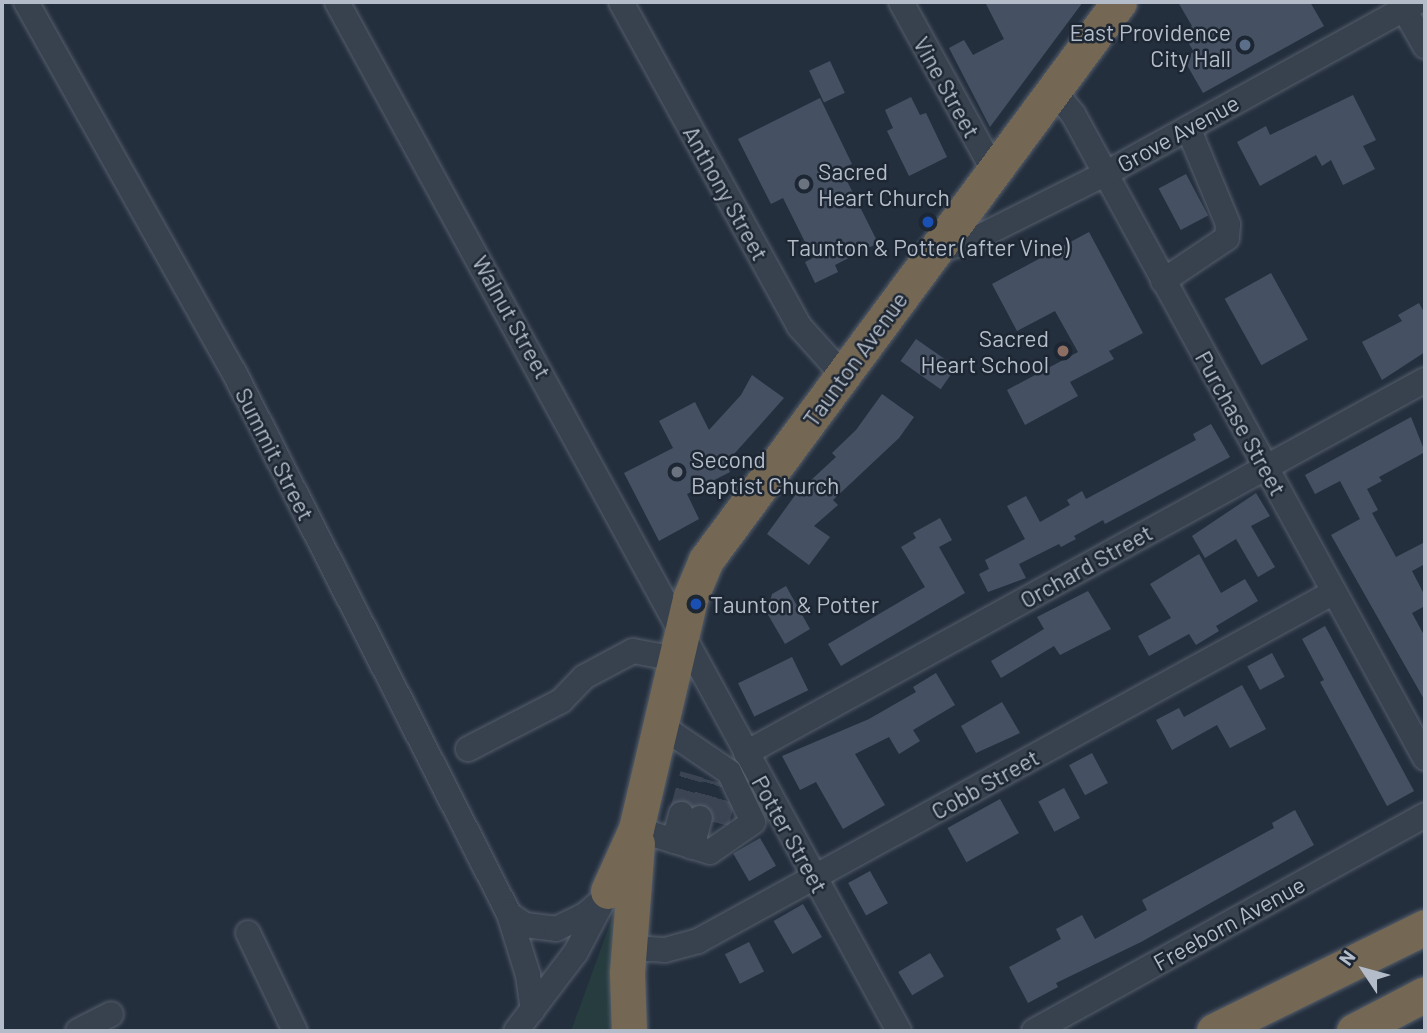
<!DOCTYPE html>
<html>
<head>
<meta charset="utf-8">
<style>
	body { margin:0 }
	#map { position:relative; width:1427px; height:1033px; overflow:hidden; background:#242f3e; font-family:Barlow,sans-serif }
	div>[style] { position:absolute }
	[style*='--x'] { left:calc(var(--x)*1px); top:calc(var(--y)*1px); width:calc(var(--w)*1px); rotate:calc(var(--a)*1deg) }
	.green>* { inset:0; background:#263c3f }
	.building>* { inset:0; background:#455162; transform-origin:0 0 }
	.minor-tunnel>* { height:24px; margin-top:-12px; transform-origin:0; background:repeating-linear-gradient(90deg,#3a4453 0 24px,transparent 0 36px) }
	.roads { filter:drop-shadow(0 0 2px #565f6c) drop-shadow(0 0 2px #565f6c) }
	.minor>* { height:24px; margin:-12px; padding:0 12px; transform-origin:12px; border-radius:12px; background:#38414e }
	.highway>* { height:35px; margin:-17.5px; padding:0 17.5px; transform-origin:17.5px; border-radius:17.5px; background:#746855 }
	.dots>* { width:19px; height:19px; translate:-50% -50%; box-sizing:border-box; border:4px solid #1d2633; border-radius:50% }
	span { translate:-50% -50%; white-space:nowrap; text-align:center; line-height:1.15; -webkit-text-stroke:5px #1d2633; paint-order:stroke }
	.poi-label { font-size:23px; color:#b4bcc9 }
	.right { translate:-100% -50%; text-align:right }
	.left { translate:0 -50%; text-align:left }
	.street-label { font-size:23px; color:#b4bcc9 }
	.frame { position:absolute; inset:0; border:4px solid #b4bcc9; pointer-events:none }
	.north { position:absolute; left:1329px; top:935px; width:70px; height:70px; -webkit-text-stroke:5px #1d2633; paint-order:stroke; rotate:306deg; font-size:19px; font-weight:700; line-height:28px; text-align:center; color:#b4bcc9 }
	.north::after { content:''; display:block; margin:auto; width:24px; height:32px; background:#b4bcc9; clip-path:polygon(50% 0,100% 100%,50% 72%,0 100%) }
</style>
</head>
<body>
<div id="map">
	<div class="green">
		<i style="clip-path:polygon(612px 918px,617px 919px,614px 1031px,571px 1031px)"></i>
	</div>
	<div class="building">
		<i style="clip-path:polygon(985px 2px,1083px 2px,990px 127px,949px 48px,964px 40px,973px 55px,1004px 39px)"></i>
		<i style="clip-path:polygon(1178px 2px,1310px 2px,1324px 26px,1203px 93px,1183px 58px,1194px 52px,1182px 32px,1192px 26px)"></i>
		<i style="left:830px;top:61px;width:35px;height:23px;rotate:65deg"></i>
		<i style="clip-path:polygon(1353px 95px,1376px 140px,1363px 146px,1375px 169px,1343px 185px,1331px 160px,1322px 166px,1316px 155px,1260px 186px,1237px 142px,1266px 126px,1270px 135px)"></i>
		<i style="clip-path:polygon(911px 97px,920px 115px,926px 113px,947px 157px,909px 176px,887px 131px,893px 128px,885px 110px)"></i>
		<i style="clip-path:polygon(820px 98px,852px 164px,841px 169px,878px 243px,835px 265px,838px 272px,815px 283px,805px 262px,813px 258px,783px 198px,771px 204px,738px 139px)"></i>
		<i style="left:1186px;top:174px;width:47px;height:31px;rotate:62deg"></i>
		<i style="clip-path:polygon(1089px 232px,1143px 333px,1109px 351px,1114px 359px,1070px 382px,1078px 396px,1025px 425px,1007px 390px,1078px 352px,1055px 311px,1017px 331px,992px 284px)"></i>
		<i style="left:1271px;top:273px;width:76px;height:53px;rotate:61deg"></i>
		<i style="clip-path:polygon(1419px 303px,1425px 314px,1425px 352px,1382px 380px,1362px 342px,1402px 321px,1398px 315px)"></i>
		<i style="left:916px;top:339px;width:49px;height:27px;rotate:35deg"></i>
		<i style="clip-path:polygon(752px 375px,784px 398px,726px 463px,730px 472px,687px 494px,699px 519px,659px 541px,624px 473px,673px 448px,659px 421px,695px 402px,709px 430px,741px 395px)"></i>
		<i style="clip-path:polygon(882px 394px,914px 417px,899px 438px,833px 500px,838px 505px,814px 526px,830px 537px,809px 565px,767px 534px,796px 494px,836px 457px,832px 453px,856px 430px)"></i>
		<i style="clip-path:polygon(1411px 417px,1425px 452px,1379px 477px,1382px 481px,1367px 489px,1378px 510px,1372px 513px,1396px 557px,1425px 542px,1425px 564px,1412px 571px,1425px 596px,1425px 606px,1412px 613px,1425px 637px,1425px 701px,1331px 535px,1360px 519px,1340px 481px,1315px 494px,1305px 475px)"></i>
		<i style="clip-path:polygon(1211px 424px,1230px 457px,1105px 524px,1103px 520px,1074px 536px,1076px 539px,1061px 547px,1059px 544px,1019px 564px,1026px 578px,988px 592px,979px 574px,989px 569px,985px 560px,1025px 539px,1007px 506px,1026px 496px,1040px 522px,1070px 505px,1067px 500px,1082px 491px,1086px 499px,1196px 440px,1193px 434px)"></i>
		<i style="clip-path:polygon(1256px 493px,1270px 516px,1251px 526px,1275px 567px,1258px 577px,1236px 539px,1205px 558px,1192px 536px)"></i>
		<i style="clip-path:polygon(940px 518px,952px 540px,939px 547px,965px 593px,841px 666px,828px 644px,925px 587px,901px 547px,916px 538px,913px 533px)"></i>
		<i style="clip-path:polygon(1199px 554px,1221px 593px,1245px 579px,1258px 601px,1216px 626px,1219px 631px,1196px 645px,1189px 634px,1149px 656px,1138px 636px,1171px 618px,1150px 584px)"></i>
		<i style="clip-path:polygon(786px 586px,810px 629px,785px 644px,767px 613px,772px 594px)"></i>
		<i style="clip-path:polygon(1088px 591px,1111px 629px,1060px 655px,1054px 646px,1001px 678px,991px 661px,1044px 629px,1037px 617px)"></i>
		<i style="clip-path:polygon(1325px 626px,1414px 791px,1387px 806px,1320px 682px,1324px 680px,1302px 639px)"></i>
		<i style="left:1272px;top:653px;width:27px;height:28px;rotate:62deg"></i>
		<i style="left:792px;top:657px;width:37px;height:60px;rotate:64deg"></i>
		<i style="clip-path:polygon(936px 673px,955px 705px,913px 730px,920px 741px,899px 754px,889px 737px,855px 754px,885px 805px,843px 829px,816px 782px,800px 790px,782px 756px,869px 719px,916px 692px,913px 687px)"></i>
		<i style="clip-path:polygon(1242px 685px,1266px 729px,1230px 748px,1217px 725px,1172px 750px,1156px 720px,1179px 708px,1184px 717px)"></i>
		<i style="clip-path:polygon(1002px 702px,1020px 733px,976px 753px,961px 726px)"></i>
		<i style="left:1092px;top:753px;width:34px;height:26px;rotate:62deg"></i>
		<i style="left:1064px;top:788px;width:34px;height:29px;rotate:62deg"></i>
		<i style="left:1000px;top:799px;width:39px;height:60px;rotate:61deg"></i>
		<i style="clip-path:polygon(1295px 810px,1314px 845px,1141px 942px,1056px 983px,1058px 987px,1028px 1003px,1009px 967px,1061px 939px,1056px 929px,1082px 915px,1095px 939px,1147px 910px,1142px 900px,1274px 828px,1272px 823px)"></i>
		<i style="left:760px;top:838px;width:32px;height:31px;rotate:60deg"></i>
		<i style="left:870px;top:871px;width:37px;height:25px;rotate:61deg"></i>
		<i style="left:803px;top:904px;width:38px;height:34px;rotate:60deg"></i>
		<i style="left:749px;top:942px;width:33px;height:27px;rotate:63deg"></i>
		<i style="left:930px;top:953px;width:27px;height:37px;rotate:59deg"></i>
	</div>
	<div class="minor-tunnel">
		<i style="--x:681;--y:814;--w:41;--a:-74.2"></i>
		<i style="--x:700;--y:818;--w:39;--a:-75"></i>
		<i style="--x:717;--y:823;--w:40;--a:-75.6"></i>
	</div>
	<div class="roads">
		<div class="minor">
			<i style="--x:26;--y:2;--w:424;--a:60.7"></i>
			<i style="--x:234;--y:372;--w:608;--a:63.1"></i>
			<i style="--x:509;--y:914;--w:64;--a:72.7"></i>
			<i style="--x:528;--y:975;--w:35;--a:82"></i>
			<i style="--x:337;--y:2;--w:1172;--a:61.36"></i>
			<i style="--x:621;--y:2;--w:370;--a:61.2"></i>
			<i style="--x:799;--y:326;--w:66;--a:48.1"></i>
			<i style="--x:901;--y:2;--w:193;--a:61.2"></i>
			<i style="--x:1404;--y:9;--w:43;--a:60.4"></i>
			<i style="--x:1054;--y:90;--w:31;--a:52"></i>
			<i style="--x:1073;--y:114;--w:734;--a:61.34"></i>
			<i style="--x:933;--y:253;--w:46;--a:-18.8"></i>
			<i style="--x:977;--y:238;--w:143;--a:-26.6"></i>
			<i style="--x:1105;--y:174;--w:356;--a:-28.9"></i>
			<i style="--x:1163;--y:281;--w:77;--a:-33.9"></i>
			<i style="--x:1227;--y:238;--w:14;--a:-86"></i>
			<i style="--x:1228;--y:224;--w:104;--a:-112.6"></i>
			<i style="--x:468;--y:749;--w:105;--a:-27.3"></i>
			<i style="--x:561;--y:701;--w:33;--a:-46"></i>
			<i style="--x:584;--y:677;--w:55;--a:-28"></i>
			<i style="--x:633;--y:651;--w:44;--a:10.5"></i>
			<i style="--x:746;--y:753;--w:775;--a:-28.78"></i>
			<i style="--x:636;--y:829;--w:77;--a:17.3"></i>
			<i style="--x:710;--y:852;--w:52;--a:-34.9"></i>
			<i style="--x:753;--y:822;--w:55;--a:-115.6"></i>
			<i style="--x:729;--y:772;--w:83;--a:-145.7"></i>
			<i style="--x:674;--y:841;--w:28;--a:-75"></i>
			<i style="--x:692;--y:847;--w:30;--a:-75"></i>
			<i style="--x:509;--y:914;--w:19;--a:35"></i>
			<i style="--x:525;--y:925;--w:31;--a:7"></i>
			<i style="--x:556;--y:929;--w:32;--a:-26"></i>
			<i style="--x:585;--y:915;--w:18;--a:-41"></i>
			<i style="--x:248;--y:933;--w:109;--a:64.4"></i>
			<i style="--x:629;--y:948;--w:36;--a:3"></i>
			<i style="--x:665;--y:950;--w:34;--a:-15"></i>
			<i style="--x:698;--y:941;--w:725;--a:-28.76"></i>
			<i style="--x:78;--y:1031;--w:37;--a:-27"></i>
			<i style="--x:516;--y:1031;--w:99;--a:-52.8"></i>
			<i style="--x:576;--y:952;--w:69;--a:-62.3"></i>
			<i style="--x:1034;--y:1031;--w:447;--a:-28.9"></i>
		</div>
		<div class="highway">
			<i style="--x:608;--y:891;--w:68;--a:-65.7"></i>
			<i style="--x:636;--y:829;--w:237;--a:-76.8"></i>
			<i style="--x:690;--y:598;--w:41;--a:-67.2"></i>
			<i style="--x:706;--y:560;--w:694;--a:-53.49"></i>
			<i style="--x:629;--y:1031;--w:58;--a:-92"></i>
			<i style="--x:627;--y:973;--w:130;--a:-85.6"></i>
			<i style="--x:1214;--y:1031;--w:235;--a:-26.2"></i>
			<i style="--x:1354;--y:1031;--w:80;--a:-27.5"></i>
		</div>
	</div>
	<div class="dots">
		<i style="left:1245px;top:45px;background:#5c6f8a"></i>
		<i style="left:804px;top:184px;background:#6b7280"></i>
		<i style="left:928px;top:222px;background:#1a4fb4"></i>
		<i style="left:1063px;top:351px;background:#8d6e63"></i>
		<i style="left:677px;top:472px;background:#6b7280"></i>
		<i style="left:696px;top:604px;background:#1a4fb4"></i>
	</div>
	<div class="poi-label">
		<span class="right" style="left:1231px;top:45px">East Providence<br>City Hall</span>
		<span class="left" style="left:818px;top:184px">Sacred<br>Heart Church</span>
		<span style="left:928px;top:247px">Taunton &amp; Potter (after Vine)</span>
		<span class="right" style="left:1049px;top:351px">Sacred<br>Heart School</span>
		<span class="left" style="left:691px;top:472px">Second<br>Baptist Church</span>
		<span class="left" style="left:710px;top:604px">Taunton &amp; Potter</span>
	</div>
	<div class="street-label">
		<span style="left:947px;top:87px;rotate:61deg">Vine Street</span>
		<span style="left:1178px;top:133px;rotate:-29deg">Grove Avenue</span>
		<span style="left:726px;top:193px;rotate:61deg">Anthony Street</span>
		<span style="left:512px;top:317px;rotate:61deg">Walnut Street</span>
		<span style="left:855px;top:359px;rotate:-54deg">Taunton Avenue</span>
		<span style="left:1241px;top:423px;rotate:61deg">Purchase Street</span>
		<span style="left:275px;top:454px;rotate:63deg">Summit Street</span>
		<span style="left:1086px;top:566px;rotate:-29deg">Orchard Street</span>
		<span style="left:985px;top:784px;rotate:-29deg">Cobb Street</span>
		<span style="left:790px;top:834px;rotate:61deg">Potter Street</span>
		<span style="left:1229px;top:923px;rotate:-29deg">Freeborn Avenue</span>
	</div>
	<div class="frame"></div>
	<div class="north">N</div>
</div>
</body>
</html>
